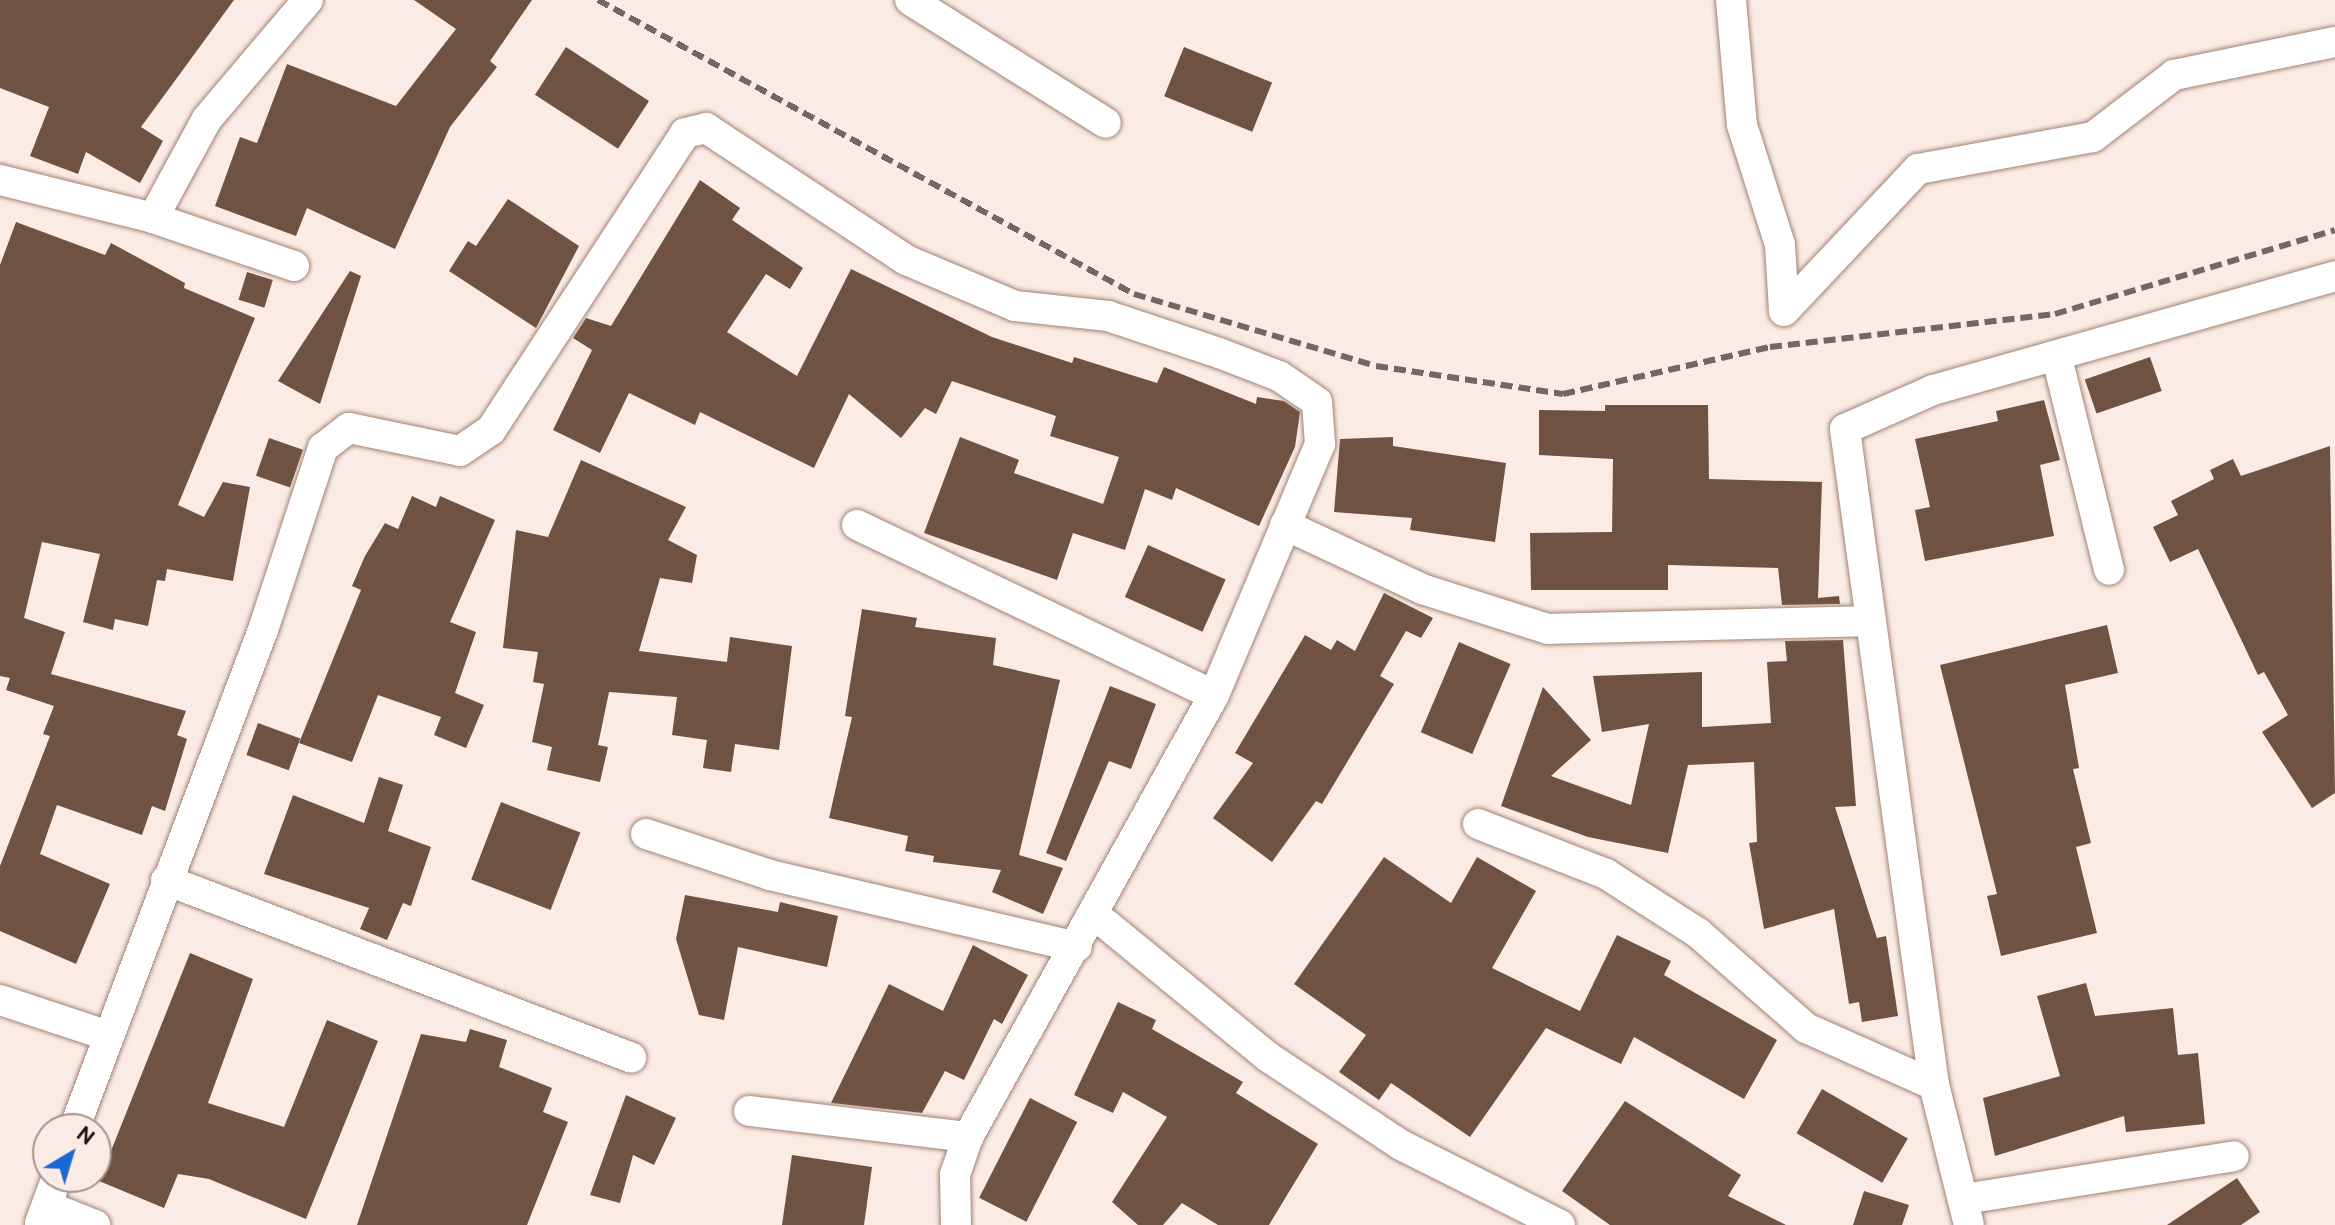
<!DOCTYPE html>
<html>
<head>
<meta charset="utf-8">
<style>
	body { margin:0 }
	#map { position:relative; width:2335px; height:1225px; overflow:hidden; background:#faebe4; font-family:Cabin,sans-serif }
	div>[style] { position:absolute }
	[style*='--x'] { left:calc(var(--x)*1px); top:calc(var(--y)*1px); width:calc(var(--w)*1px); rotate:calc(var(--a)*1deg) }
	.building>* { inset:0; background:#705242; transform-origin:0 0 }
	.roads { filter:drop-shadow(0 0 2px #a28271) drop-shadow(0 0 2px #a28271) }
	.street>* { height:30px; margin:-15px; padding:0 15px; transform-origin:15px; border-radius:15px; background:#fff }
	.rail>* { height:6px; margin-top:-3px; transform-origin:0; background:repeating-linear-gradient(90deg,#746760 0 12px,transparent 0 18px) }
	span { translate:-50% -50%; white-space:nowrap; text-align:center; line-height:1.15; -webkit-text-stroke:8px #faebe4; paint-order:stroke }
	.north { position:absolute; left:32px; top:1113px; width:80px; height:80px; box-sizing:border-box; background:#faebe4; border:2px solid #a3958e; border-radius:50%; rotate:38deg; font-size:22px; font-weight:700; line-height:32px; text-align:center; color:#20140d }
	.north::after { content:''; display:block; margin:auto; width:28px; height:36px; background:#1969d3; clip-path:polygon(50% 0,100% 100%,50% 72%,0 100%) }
</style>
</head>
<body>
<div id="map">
	<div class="building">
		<i style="clip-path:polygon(0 0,234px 0,141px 127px,163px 141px,140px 183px,86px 152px,78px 174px,30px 156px,49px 107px,0 88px)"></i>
		<i style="clip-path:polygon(414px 0,532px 0,490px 61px,497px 67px,450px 127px,395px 249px,307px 208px,296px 236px,215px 206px,240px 137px,257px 143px,287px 64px,396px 106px,456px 29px)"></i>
		<i style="left:566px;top:47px;width:99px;height:57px;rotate:33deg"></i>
		<i style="left:1184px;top:47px;width:95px;height:53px;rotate:22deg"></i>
		<i style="clip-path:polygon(700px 180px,740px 208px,732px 220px,803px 268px,790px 289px,766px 274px,727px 332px,797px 376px,851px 269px,992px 337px,1072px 363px,1074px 357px,1157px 383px,1164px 367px,1256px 404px,1257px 397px,1284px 401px,1300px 412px,1295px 447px,1259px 526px,1176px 488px,1172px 500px,1145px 489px,1125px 550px,1073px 533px,1057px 580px,924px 533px,960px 437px,1019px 460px,1014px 473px,1103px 504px,1119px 457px,1050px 436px,1056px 416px,952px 381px,936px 414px,925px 408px,901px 438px,849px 394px,814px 468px,700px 412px,695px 425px,629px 393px,600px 453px,553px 430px,592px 350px,573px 338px,586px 318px,611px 326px)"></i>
		<i style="clip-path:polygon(508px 199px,579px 246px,536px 328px,449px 271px,468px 241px,476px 246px)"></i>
		<i style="clip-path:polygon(16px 222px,105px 255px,111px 243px,185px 283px,184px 288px,255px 318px,178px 505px,204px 517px,223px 482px,250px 487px,233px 581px,167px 569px,165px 581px,157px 580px,148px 626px,115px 619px,113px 630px,83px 622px,100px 554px,42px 542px,24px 618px,65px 632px,51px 674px,186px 711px,177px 735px,187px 739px,165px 811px,152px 806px,142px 835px,57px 805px,40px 854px,110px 884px,76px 964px,0 931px,0 866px,50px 736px,43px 734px,54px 706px,6px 690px,21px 645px,10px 678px,0 676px,0 265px)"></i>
		<i style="clip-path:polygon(350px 271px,361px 276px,320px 404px,278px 381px)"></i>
		<i style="left:247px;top:272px;width:27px;height:29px;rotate:17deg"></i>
		<i style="left:2150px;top:357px;width:36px;height:69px;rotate:71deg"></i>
		<i style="clip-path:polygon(2044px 400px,2060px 460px,2040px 465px,2054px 536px,1925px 561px,1915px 510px,1930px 507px,1915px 439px,1998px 421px,1996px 411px)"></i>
		<i style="clip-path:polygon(1605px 405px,1708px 405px,1709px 479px,1822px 482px,1818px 598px,1839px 596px,1840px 604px,1782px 605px,1778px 568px,1668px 565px,1668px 590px,1531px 590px,1530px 533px,1612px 532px,1613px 459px,1539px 455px,1539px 410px,1605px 411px)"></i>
		<i style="clip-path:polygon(1393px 437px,1393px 446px,1506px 463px,1495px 542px,1410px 530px,1412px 518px,1334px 512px,1340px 439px)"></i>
		<i style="left:269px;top:438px;width:36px;height:40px;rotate:19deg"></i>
		<i style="clip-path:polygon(2330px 446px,2335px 793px,2312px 808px,2262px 732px,2288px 715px,2264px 672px,2258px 675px,2198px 549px,2170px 562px,2153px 527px,2178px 515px,2171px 501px,2214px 479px,2210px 470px,2233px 459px,2241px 476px)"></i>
		<i style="clip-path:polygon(581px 460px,686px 507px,668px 540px,697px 555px,692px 583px,660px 578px,639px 651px,727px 662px,730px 637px,792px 646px,779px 750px,735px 744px,731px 772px,703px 768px,707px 740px,672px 735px,677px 697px,609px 692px,598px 745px,608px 747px,600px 782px,547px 770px,552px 747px,532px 742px,544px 684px,533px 682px,538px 652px,503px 648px,516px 530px,548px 537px)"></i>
		<i style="clip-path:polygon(412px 496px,436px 507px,440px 496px,495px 520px,450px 622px,476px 632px,455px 693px,484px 705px,466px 748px,434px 735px,441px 717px,378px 695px,352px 762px,299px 743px,361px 590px,352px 586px,365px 556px,385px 523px,398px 529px)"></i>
		<i style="left:1148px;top:545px;width:85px;height:57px;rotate:24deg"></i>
		<i style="clip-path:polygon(1384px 593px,1433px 618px,1421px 638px,1406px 631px,1380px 676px,1394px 684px,1322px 804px,1316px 801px,1272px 862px,1213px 818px,1253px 763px,1235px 753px,1305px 635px,1331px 650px,1337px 640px,1355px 651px)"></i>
		<i style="clip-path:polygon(862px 609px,917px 618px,915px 627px,996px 638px,993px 665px,1060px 680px,1019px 855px,1063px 868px,1043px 914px,992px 892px,1001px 870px,933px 862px,934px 856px,905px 851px,908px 836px,829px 818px,852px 717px,845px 716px)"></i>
		<i style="clip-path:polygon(2107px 625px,2118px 673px,2065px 685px,2079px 768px,2073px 769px,2091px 843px,2076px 847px,2097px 933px,2001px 956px,1987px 896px,1997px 894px,1940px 665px)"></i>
		<i style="clip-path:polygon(1843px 640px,1856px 806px,1835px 807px,1877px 938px,1886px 936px,1898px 1016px,1862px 1022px,1859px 1002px,1849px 1004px,1834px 909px,1764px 929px,1749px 843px,1757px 842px,1754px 762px,1688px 765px,1668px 853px,1588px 837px,1501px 806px,1543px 687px,1591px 740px,1551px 776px,1631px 805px,1649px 724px,1602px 732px,1593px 676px,1702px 672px,1702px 727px,1771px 723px,1767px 662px,1787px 661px,1785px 641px)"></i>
		<i style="left:1459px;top:642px;width:56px;height:98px;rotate:23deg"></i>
		<i style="clip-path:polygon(1110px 686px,1156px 704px,1131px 769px,1109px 761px,1066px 861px,1046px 853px)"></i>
		<i style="left:258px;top:723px;width:45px;height:34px;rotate:20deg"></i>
		<i style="clip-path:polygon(379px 777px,403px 785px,388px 831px,431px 847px,411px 906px,403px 903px,387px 940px,360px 929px,369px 908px,264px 874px,293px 795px,364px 823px)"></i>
		<i style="left:501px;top:802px;width:85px;height:83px;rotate:21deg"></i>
		<i style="clip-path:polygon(1384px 857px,1451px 903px,1477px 857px,1536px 891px,1492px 968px,1580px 1011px,1617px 935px,1671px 961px,1664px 975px,1777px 1040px,1744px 1099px,1634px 1037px,1621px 1064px,1546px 1028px,1470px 1137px,1391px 1083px,1379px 1100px,1339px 1072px,1366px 1035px,1294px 984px)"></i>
		<i style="clip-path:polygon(685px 895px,778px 912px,780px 902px,838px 916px,827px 967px,738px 947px,724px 1020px,699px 1015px,676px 939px)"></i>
		<i style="clip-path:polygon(973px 945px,1028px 975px,1002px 1024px,994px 1019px,964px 1080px,945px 1071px,922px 1113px,831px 1103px,889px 984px,943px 1011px)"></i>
		<i style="clip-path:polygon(190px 953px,253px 979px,208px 1103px,284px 1127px,327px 1020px,378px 1041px,306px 1219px,209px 1179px,178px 1174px,164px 1208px,99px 1181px)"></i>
		<i style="clip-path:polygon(2086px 983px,2095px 1016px,2173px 1008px,2178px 1055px,2198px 1053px,2205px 1124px,2126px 1132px,2124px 1116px,1995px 1156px,1983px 1098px,2060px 1076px,2037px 996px)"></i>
		<i style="clip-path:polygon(1118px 1002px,1156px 1020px,1152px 1029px,1243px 1082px,1236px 1093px,1318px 1144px,1269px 1225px,1218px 1225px,1182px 1203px,1163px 1225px,1138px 1225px,1112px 1202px,1167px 1117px,1123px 1092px,1113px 1113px,1074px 1095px)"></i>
		<i style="clip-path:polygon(470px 1029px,507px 1040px,499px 1067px,552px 1088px,543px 1112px,568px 1122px,527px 1225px,357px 1225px,421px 1034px,466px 1042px)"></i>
		<i style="left:1822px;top:1089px;width:99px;height:51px;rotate:30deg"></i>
		<i style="clip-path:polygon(626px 1095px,676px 1118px,654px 1165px,633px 1155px,620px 1203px,590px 1195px)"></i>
		<i style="left:1030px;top:1098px;width:53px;height:112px;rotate:27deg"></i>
		<i style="clip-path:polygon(1625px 1101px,1741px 1175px,1728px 1196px,1786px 1225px,1610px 1225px,1562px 1191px)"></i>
		<i style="clip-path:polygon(792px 1155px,872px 1167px,864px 1225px,782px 1225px)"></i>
		<i style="clip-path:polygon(2237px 1178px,2260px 1212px,2241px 1225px,2167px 1225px)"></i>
		<i style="clip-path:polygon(1864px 1191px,1909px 1205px,1902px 1225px,1853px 1225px)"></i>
	</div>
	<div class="roads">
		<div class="street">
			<i style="--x:910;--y:0;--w:231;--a:32.1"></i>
			<i style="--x:1731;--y:0;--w:125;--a:85"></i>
			<i style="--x:1742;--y:125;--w:126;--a:72.4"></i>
			<i style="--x:1780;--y:245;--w:66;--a:86.5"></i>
			<i style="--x:0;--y:180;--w:158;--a:13.9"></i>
			<i style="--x:153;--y:218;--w:149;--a:18.8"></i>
			<i style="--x:153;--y:218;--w:113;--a:-61.4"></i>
			<i style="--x:207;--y:119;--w:156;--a:-49.7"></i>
			<i style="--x:1784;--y:311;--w:195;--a:-46.7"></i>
			<i style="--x:1918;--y:169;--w:178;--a:-10.4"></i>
			<i style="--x:2093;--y:137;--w:102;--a:-37.4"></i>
			<i style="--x:2174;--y:75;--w:164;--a:-11.6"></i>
			<i style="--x:2057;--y:358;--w:218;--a:76.2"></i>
			<i style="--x:857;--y:525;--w:395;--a:25.5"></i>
			<i style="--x:1285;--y:525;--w:151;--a:25"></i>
			<i style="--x:1422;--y:589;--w:132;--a:17.6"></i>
			<i style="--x:1548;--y:629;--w:321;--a:-1.4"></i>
			<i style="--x:1478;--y:824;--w:137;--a:21.3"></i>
			<i style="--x:1606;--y:874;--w:109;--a:32.7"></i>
			<i style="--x:1698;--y:933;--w:144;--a:41.3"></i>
			<i style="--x:1806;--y:1028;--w:140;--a:24"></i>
			<i style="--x:646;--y:834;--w:131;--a:18.3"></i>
			<i style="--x:770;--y:875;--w:315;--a:13.2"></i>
			<i style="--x:166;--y:880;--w:498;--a:20.9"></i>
			<i style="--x:1095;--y:915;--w:224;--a:39.4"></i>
			<i style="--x:1268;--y:1057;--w:159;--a:33.5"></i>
			<i style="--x:1401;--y:1145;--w:178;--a:26.7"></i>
			<i style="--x:0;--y:1000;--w:112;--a:18.3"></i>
			<i style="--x:749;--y:1111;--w:221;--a:6.8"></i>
			<i style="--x:74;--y:1129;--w:534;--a:-69.26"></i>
			<i style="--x:263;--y:630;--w:192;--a:-71.8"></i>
			<i style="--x:323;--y:448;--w:33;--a:-38"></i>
			<i style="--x:349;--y:428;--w:113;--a:11.7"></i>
			<i style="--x:460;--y:451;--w:37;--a:-34"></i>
			<i style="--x:491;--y:430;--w:355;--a:-56.8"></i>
			<i style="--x:685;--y:133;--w:22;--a:-13"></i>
			<i style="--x:706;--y:128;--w:240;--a:33.4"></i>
			<i style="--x:906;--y:260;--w:118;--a:22.9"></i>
			<i style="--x:1015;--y:306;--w:94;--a:6.1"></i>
			<i style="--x:1108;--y:316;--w:117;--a:18.4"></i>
			<i style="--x:1219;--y:353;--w:64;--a:21"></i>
			<i style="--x:1279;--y:376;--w:46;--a:34.4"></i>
			<i style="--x:1317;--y:402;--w:42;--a:85.9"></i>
			<i style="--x:1320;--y:444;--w:272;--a:112.9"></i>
			<i style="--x:1214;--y:695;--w:506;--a:119.1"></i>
			<i style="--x:968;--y:1137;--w:39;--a:109"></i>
			<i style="--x:955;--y:1174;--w:51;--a:88.9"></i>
			<i style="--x:1964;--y:1199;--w:273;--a:-9"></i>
			<i style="--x:47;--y:1206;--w:52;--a:21.6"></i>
			<i style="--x:40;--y:1223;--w:49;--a:-69.7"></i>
			<i style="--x:1969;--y:1225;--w:144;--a:-104"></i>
			<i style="--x:1934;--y:1085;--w:662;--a:-97.73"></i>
			<i style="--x:1845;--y:429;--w:96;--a:-23.9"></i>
			<i style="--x:1933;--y:390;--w:418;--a:-15.8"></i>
		</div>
	</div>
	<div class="rail">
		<i style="--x:598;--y:0;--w:611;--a:28.75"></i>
		<i style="--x:1134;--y:294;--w:252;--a:16.6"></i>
		<i style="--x:1376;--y:366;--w:189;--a:8.5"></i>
		<i style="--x:1563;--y:394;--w:212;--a:-12.8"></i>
		<i style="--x:1770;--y:347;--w:287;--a:-6.6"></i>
		<i style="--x:2055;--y:314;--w:292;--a:-16.7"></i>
	</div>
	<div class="north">N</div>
</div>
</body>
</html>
